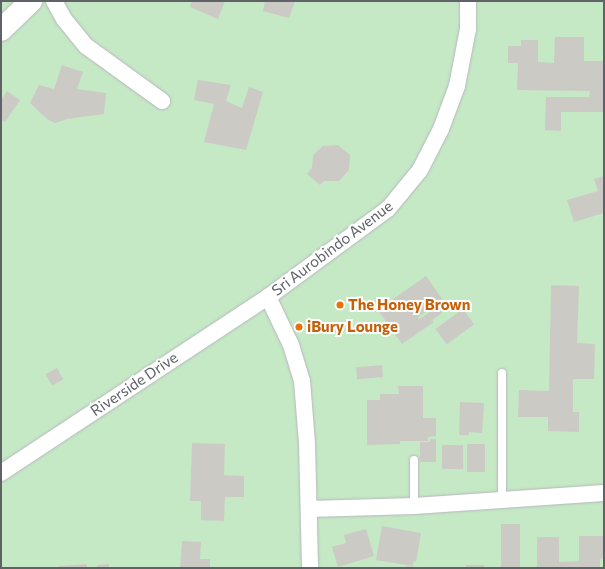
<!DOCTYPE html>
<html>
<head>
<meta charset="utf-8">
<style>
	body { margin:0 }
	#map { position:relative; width:605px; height:569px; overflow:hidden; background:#f1efe8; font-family:Commissioner,sans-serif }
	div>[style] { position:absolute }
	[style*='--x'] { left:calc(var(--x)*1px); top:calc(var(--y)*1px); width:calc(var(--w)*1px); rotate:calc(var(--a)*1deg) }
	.green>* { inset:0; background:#c5e8c5; transform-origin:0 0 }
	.building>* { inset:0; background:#cccac5; transform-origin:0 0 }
	.roads { filter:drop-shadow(0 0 1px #b5b8bc) drop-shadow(0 0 1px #b5b8bc) }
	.lane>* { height:8px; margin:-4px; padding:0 4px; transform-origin:4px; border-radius:4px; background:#fff }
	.street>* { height:16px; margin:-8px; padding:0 8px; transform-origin:8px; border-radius:8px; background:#fff }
	.secondary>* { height:22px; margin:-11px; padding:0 11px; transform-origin:11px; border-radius:11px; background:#fff }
	.dots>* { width:11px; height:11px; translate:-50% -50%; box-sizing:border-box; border:2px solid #fff; border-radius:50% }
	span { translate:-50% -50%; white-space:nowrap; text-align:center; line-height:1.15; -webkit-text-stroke:4px #fff; paint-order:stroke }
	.street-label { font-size:15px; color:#5f6368 }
	.food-label { font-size:15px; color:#c56008; font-weight:700 }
	.left { translate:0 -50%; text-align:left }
	.frame { position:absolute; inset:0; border:2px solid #5f6368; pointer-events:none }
</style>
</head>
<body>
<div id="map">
	<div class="green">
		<i style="left:1px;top:1px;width:603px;height:567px"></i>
	</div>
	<div class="building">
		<i style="clip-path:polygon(192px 1px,225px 1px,218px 19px,190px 7px)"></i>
		<i style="clip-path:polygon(265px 1px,295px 1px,289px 18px,263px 11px)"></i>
		<i style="clip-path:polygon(555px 37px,584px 37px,584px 61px,604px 61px,604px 112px,561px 112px,561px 131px,545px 130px,546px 97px,589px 97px,590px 91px,517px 90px,518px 63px,508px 63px,508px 46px,521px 46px,521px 40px,538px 40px,538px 62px,554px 63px)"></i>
		<i style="clip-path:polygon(62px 65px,83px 72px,77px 89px,106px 93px,104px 114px,67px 119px,55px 123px,47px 119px,30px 103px,39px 85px,54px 89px)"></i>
		<i style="clip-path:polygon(198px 80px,231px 85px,226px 101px,242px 108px,249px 87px,263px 92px,246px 150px,204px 142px,214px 104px,194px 100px)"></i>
		<i style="clip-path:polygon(7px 91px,20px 100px,5px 122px,1px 120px,1px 101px)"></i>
		<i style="clip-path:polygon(338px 145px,350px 155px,349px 170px,339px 181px,324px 181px,320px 185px,307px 174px,312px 168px,313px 155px,323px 146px)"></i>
		<i style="clip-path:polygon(604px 176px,604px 213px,574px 222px,567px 200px,598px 191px,594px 179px)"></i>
		<i style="clip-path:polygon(426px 276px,443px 300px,418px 317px,420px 319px,437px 307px,442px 313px,432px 320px,434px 322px,402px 344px,378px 310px)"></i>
		<i style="clip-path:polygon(551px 285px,579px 286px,577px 343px,595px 344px,594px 379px,573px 379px,573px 412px,579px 412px,579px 432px,548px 431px,548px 417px,518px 417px,519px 390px,549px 391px)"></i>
		<i style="left:463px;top:309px;width:19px;height:34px;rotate:54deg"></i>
		<i style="left:382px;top:365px;width:12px;height:26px;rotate:85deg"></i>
		<i style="left:57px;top:368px;width:13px;height:13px;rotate:61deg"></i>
		<i style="clip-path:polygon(398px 386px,423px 386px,423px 418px,436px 418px,436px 436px,428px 437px,428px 441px,400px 441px,400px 444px,367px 445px,367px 400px,380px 400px,380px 394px,399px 394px)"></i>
		<i style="clip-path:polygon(460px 402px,484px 403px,482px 433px,469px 432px,469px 435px,459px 435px)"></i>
		<i style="clip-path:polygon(430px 439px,436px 439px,436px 462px,420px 462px,420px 442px,430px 442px)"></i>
		<i style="clip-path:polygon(192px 443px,225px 444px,224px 475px,244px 476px,244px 497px,225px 497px,224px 521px,201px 520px,201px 501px,190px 501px)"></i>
		<i style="left:467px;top:444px;width:18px;height:28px"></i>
		<i style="left:442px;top:445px;width:21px;height:24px"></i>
		<i style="left:520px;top:524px;width:44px;height:19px;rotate:90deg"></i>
		<i style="clip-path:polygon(382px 526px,421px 533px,416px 562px,414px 561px,413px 566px,376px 560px)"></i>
		<i style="clip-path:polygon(366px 529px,374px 556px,338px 567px,332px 547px,346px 543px,344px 535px)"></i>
		<i style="clip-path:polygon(579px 536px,604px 536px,604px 558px,600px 559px,600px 568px,537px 568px,537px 537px,559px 537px,559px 562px,579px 561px)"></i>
		<i style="clip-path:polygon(182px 541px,201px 542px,200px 559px,210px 559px,210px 568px,180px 568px)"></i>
		<i style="clip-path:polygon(87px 564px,87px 568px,59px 568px,59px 566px)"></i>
		<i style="clip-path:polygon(109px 564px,109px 568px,97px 568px,97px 565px)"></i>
		<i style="left:466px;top:565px;width:18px;height:3px"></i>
		<i style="clip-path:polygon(405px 566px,415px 567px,415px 568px,405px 568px)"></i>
	</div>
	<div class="roads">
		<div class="lane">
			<i style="--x:414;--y:460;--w:46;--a:90"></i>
			<i style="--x:502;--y:500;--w:127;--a:-90"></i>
		</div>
		<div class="street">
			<i style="--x:54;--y:1;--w:21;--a:61"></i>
			<i style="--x:64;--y:19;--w:35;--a:51"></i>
			<i style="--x:86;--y:46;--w:94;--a:35.9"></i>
			<i style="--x:268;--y:297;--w:53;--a:64.4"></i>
			<i style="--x:291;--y:345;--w:38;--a:73"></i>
			<i style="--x:302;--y:381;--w:62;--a:85.4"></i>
			<i style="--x:307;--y:443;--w:125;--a:88.6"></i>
			<i style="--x:1;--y:473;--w:320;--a:-33.4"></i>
			<i style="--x:268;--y:297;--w:149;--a:-36.3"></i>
			<i style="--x:388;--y:209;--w:50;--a:-50.6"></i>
			<i style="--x:420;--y:170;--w:46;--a:-62.9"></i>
			<i style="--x:441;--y:129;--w:46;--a:-69.6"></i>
			<i style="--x:457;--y:86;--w:58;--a:-79.1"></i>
			<i style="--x:468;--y:29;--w:28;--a:-90"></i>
			<i style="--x:309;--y:509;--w:105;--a:-1.6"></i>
			<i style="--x:414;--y:506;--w:190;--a:-3.9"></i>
		</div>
		<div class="secondary">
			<i style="--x:1;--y:30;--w:42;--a:-44"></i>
		</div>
	</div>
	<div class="dots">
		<i style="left:340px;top:305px;background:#e8710a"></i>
		<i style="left:299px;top:327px;background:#e8710a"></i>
	</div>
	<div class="street-label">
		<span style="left:332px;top:248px;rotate:-37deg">Sri Aurobindo Avenue</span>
		<span style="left:134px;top:384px;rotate:-34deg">Riverside Drive</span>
	</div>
	<div class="food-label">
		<span class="left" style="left:348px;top:305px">The Honey Brown</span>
		<span class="left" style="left:307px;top:327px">iBury Lounge</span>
	</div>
	<div class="frame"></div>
</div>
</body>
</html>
